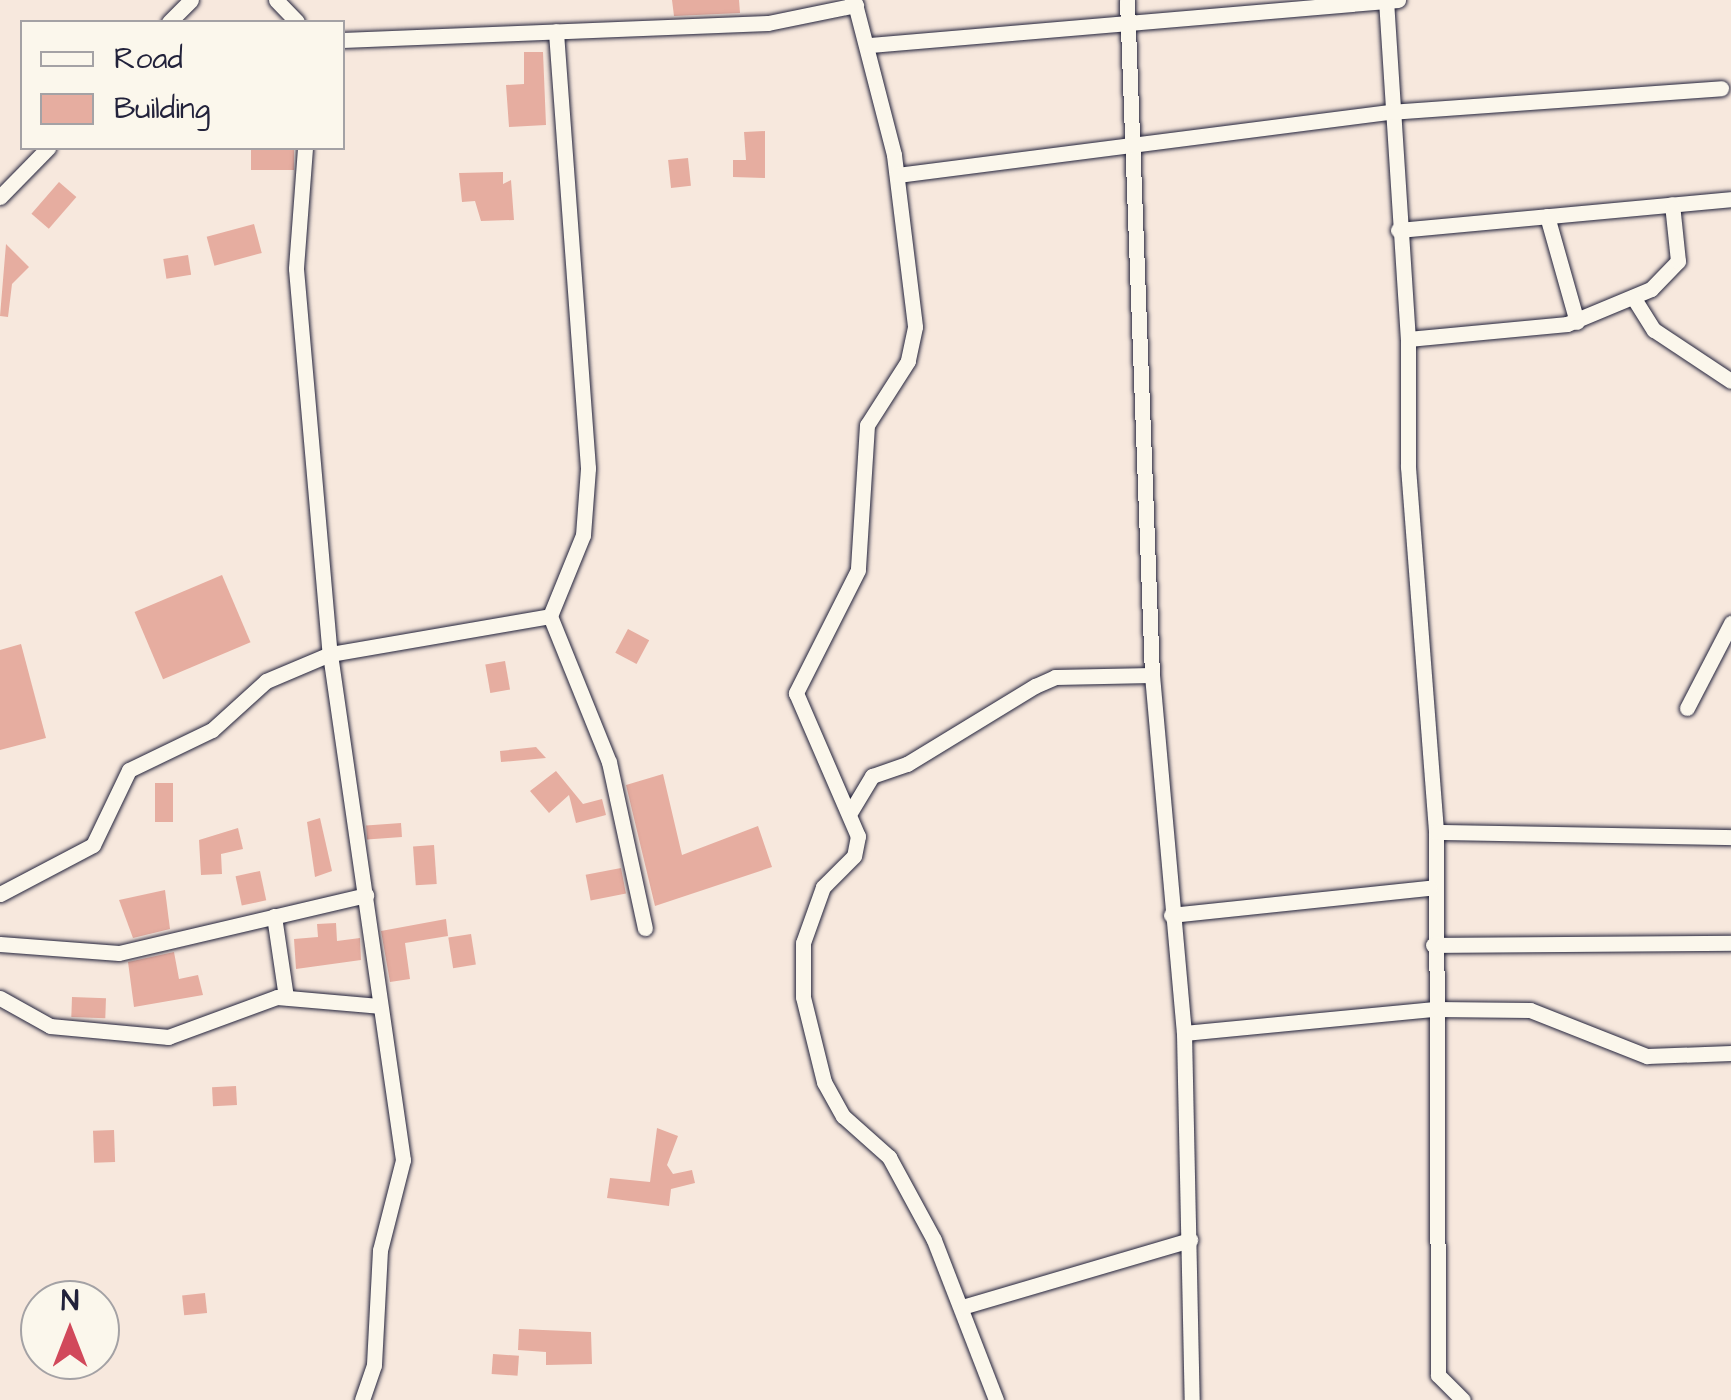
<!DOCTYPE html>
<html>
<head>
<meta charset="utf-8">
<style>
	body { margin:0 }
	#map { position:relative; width:1731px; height:1400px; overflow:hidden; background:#f7e8dd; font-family:"Architects Daughter",sans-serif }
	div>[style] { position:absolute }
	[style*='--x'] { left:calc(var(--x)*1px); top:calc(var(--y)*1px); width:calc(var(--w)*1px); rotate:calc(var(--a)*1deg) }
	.building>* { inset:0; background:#e6ada0; transform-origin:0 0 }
	.roads { filter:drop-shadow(0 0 2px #22223b) drop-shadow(0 0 2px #22223b) }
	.minor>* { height:15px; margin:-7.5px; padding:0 7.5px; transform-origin:7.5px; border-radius:7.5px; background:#fbf7ec }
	span { translate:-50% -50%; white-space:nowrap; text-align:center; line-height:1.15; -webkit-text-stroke:10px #fbf7ec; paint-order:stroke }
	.legend { position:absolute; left:20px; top:20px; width:325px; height:130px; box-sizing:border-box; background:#fbf7ec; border:2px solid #a4a2a5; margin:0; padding:12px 18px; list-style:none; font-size:30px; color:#22223b }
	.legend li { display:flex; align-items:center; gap:20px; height:50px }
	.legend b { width:50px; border:2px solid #a4a2a5 }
	.north { position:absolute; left:20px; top:1280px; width:100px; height:100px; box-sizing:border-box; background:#fbf7ec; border:2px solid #a4a2a5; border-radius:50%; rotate:0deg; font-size:28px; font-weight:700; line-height:40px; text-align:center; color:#22223b }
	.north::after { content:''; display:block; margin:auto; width:35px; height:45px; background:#d1495b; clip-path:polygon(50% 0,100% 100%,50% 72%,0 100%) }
</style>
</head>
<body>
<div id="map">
	<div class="building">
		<i style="clip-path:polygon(672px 0,739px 0,740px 13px,674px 16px)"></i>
		<i style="clip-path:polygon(524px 52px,543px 52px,546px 125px,509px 127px,506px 85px,524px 84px)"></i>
		<i style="clip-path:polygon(765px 131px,765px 178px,733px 177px,733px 160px,746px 160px,744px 132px)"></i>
		<i style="left:251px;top:148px;width:43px;height:22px"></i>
		<i style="left:688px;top:158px;width:28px;height:20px;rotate:84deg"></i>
		<i style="clip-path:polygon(503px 172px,503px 184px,511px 180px,514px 220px,481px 221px,475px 201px,462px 202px,459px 173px)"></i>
		<i style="left:59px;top:182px;width:23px;height:42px;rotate:41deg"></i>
		<i style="left:254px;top:224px;width:30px;height:49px;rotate:75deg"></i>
		<i style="clip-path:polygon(6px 244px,29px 267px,12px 284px,8px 317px,0 316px)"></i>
		<i style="left:188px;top:255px;width:20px;height:25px;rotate:81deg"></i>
		<i style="left:222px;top:575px;width:73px;height:95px;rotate:67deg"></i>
		<i style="left:628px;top:629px;width:24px;height:27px;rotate:28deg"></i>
		<i style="clip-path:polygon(21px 644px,46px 738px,0 750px,0 650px)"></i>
		<i style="left:505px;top:661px;width:29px;height:20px;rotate:80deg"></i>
		<i style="clip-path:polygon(536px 747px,546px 758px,501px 762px,500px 751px)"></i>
		<i style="clip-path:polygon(556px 771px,583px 804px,602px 799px,606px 815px,576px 823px,569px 795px,549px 813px,530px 791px)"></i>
		<i style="clip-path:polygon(663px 774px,682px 855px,758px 826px,772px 867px,655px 906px,626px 785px)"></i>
		<i style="left:155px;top:783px;width:18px;height:39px"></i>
		<i style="clip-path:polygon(320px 818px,332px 871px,315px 877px,307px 822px)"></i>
		<i style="left:401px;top:823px;width:14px;height:35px;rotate:86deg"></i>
		<i style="clip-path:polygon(238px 828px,243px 849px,221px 854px,222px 874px,201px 875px,199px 840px)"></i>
		<i style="left:434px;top:845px;width:39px;height:21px;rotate:86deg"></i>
		<i style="left:621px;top:868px;width:26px;height:36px;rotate:79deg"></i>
		<i style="left:260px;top:871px;width:30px;height:25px;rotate:78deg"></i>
		<i style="clip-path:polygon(165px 890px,170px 929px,133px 938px,119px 900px)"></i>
		<i style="clip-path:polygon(446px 919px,448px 936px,405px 943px,410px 979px,390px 982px,381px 931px)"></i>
		<i style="clip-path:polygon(336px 923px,337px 941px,360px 938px,361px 960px,296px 969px,294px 939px,318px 937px,317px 924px)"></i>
		<i style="left:471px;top:934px;width:31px;height:23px;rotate:81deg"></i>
		<i style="clip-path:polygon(174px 952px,179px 979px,198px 975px,203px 995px,134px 1007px,128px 962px)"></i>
		<i style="left:72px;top:997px;width:34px;height:20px;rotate:2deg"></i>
		<i style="left:236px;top:1086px;width:19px;height:24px;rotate:87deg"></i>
		<i style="clip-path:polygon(657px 1128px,678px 1136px,667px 1165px,673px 1174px,692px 1170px,695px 1183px,671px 1189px,669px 1206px,607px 1198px,610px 1178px,650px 1182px)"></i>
		<i style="left:114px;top:1130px;width:32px;height:21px;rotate:88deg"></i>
		<i style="left:205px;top:1293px;width:20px;height:23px;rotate:84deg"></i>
		<i style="clip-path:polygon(519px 1329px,591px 1332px,592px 1364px,546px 1365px,546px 1352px,518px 1350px)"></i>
		<i style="left:493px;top:1354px;width:26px;height:20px;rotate:4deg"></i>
	</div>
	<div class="roads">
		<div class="minor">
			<i style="--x:276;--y:0;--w:30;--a:46"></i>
			<i style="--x:854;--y:0;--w:160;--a:75.5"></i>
			<i style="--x:894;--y:155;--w:173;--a:83"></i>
			<i style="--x:915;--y:327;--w:35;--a:102"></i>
			<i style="--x:908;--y:361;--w:76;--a:122.6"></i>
			<i style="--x:867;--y:425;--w:145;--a:93.6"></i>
			<i style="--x:858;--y:570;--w:138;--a:116.8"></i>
			<i style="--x:796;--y:693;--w:156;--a:66.6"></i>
			<i style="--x:858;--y:836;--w:20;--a:101"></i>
			<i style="--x:854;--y:856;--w:44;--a:135"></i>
			<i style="--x:823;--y:887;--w:59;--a:109.7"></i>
			<i style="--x:803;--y:943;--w:54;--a:90"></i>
			<i style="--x:803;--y:997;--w:88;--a:76.1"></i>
			<i style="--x:824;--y:1082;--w:39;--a:61"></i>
			<i style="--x:843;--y:1116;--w:62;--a:41.7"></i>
			<i style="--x:889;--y:1157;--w:94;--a:61.5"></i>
			<i style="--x:934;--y:1240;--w:172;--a:68.8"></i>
			<i style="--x:1127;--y:0;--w:675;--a:87.88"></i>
			<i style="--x:1152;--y:675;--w:359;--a:84.9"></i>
			<i style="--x:1184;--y:1033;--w:367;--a:88.8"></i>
			<i style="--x:1386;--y:0;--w:340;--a:86.3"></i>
			<i style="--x:1408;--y:339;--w:128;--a:90"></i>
			<i style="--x:1408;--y:467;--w:366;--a:85.6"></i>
			<i style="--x:1436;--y:832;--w:543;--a:89.79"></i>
			<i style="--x:1438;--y:1375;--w:35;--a:45"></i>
			<i style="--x:169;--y:22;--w:31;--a:-45"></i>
			<i style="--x:342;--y:40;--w:426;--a:-2.3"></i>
			<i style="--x:768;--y:23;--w:90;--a:-11.6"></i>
			<i style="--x:870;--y:45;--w:530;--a:-4.87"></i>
			<i style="--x:305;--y:148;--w:121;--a:94.3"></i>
			<i style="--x:296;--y:269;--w:386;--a:85"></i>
			<i style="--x:330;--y:654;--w:511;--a:81.79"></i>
			<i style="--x:403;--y:1160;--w:93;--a:104.3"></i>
			<i style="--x:380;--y:1250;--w:115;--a:93"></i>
			<i style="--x:374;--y:1365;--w:37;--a:109"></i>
			<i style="--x:897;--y:175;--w:497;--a:-7.3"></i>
			<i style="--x:1390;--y:112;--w:332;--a:-4.1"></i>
			<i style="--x:0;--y:197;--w:69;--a:-45.6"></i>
			<i style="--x:1547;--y:216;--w:110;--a:74.2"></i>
			<i style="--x:1398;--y:230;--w:334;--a:-5.3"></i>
			<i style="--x:1633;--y:297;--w:39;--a:58"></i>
			<i style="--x:1654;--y:330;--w:92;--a:33.5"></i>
			<i style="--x:1408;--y:339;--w:160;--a:-5.4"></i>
			<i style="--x:1567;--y:324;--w:91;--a:-22.6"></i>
			<i style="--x:1651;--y:289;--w:39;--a:-46"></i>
			<i style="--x:1678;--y:261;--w:57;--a:-96"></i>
			<i style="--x:550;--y:616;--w:87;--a:-67.8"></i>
			<i style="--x:583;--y:535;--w:67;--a:-85.7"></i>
			<i style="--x:588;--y:468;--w:438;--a:-94.2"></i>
			<i style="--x:1687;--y:708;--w:96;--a:-62.6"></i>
			<i style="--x:851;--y:811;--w:41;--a:-59"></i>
			<i style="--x:872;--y:776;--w:37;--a:-19"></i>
			<i style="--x:907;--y:764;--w:150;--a:-31.4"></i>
			<i style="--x:1035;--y:686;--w:22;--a:-24"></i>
			<i style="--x:1055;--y:677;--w:97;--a:-1.2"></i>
			<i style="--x:1436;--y:832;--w:295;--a:1"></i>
			<i style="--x:0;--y:894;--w:105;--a:-27.8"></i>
			<i style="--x:93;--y:845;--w:83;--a:-64.4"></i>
			<i style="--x:129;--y:770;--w:92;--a:-25.7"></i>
			<i style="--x:212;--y:730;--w:73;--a:-42.2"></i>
			<i style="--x:266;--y:681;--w:69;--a:-22.9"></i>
			<i style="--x:330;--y:654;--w:223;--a:-9.8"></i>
			<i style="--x:550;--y:616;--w:157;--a:68"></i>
			<i style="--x:609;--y:762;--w:170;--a:77.8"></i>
			<i style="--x:1171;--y:915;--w:260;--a:-6"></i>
			<i style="--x:274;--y:916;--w:82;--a:81.6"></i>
			<i style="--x:0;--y:944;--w:119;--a:4.3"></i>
			<i style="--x:119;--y:953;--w:254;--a:-13.2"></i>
			<i style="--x:1433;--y:945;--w:298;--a:-0.4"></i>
			<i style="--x:0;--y:998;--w:57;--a:29.2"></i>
			<i style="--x:50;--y:1026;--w:119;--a:5.3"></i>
			<i style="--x:168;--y:1037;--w:116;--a:-20.2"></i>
			<i style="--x:277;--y:997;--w:102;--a:5"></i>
			<i style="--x:1184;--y:1033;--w:252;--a:-5.5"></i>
			<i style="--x:1435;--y:1009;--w:95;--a:0.6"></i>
			<i style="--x:1530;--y:1010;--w:126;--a:21.5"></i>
			<i style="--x:1647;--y:1056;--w:84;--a:-2"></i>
			<i style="--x:962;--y:1307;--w:238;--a:-16.4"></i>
		</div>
	</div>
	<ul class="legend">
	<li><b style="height:12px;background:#fbf7ec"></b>Road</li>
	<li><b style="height:28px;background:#e6ada0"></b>Building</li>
	</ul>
	<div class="north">N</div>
</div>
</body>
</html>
